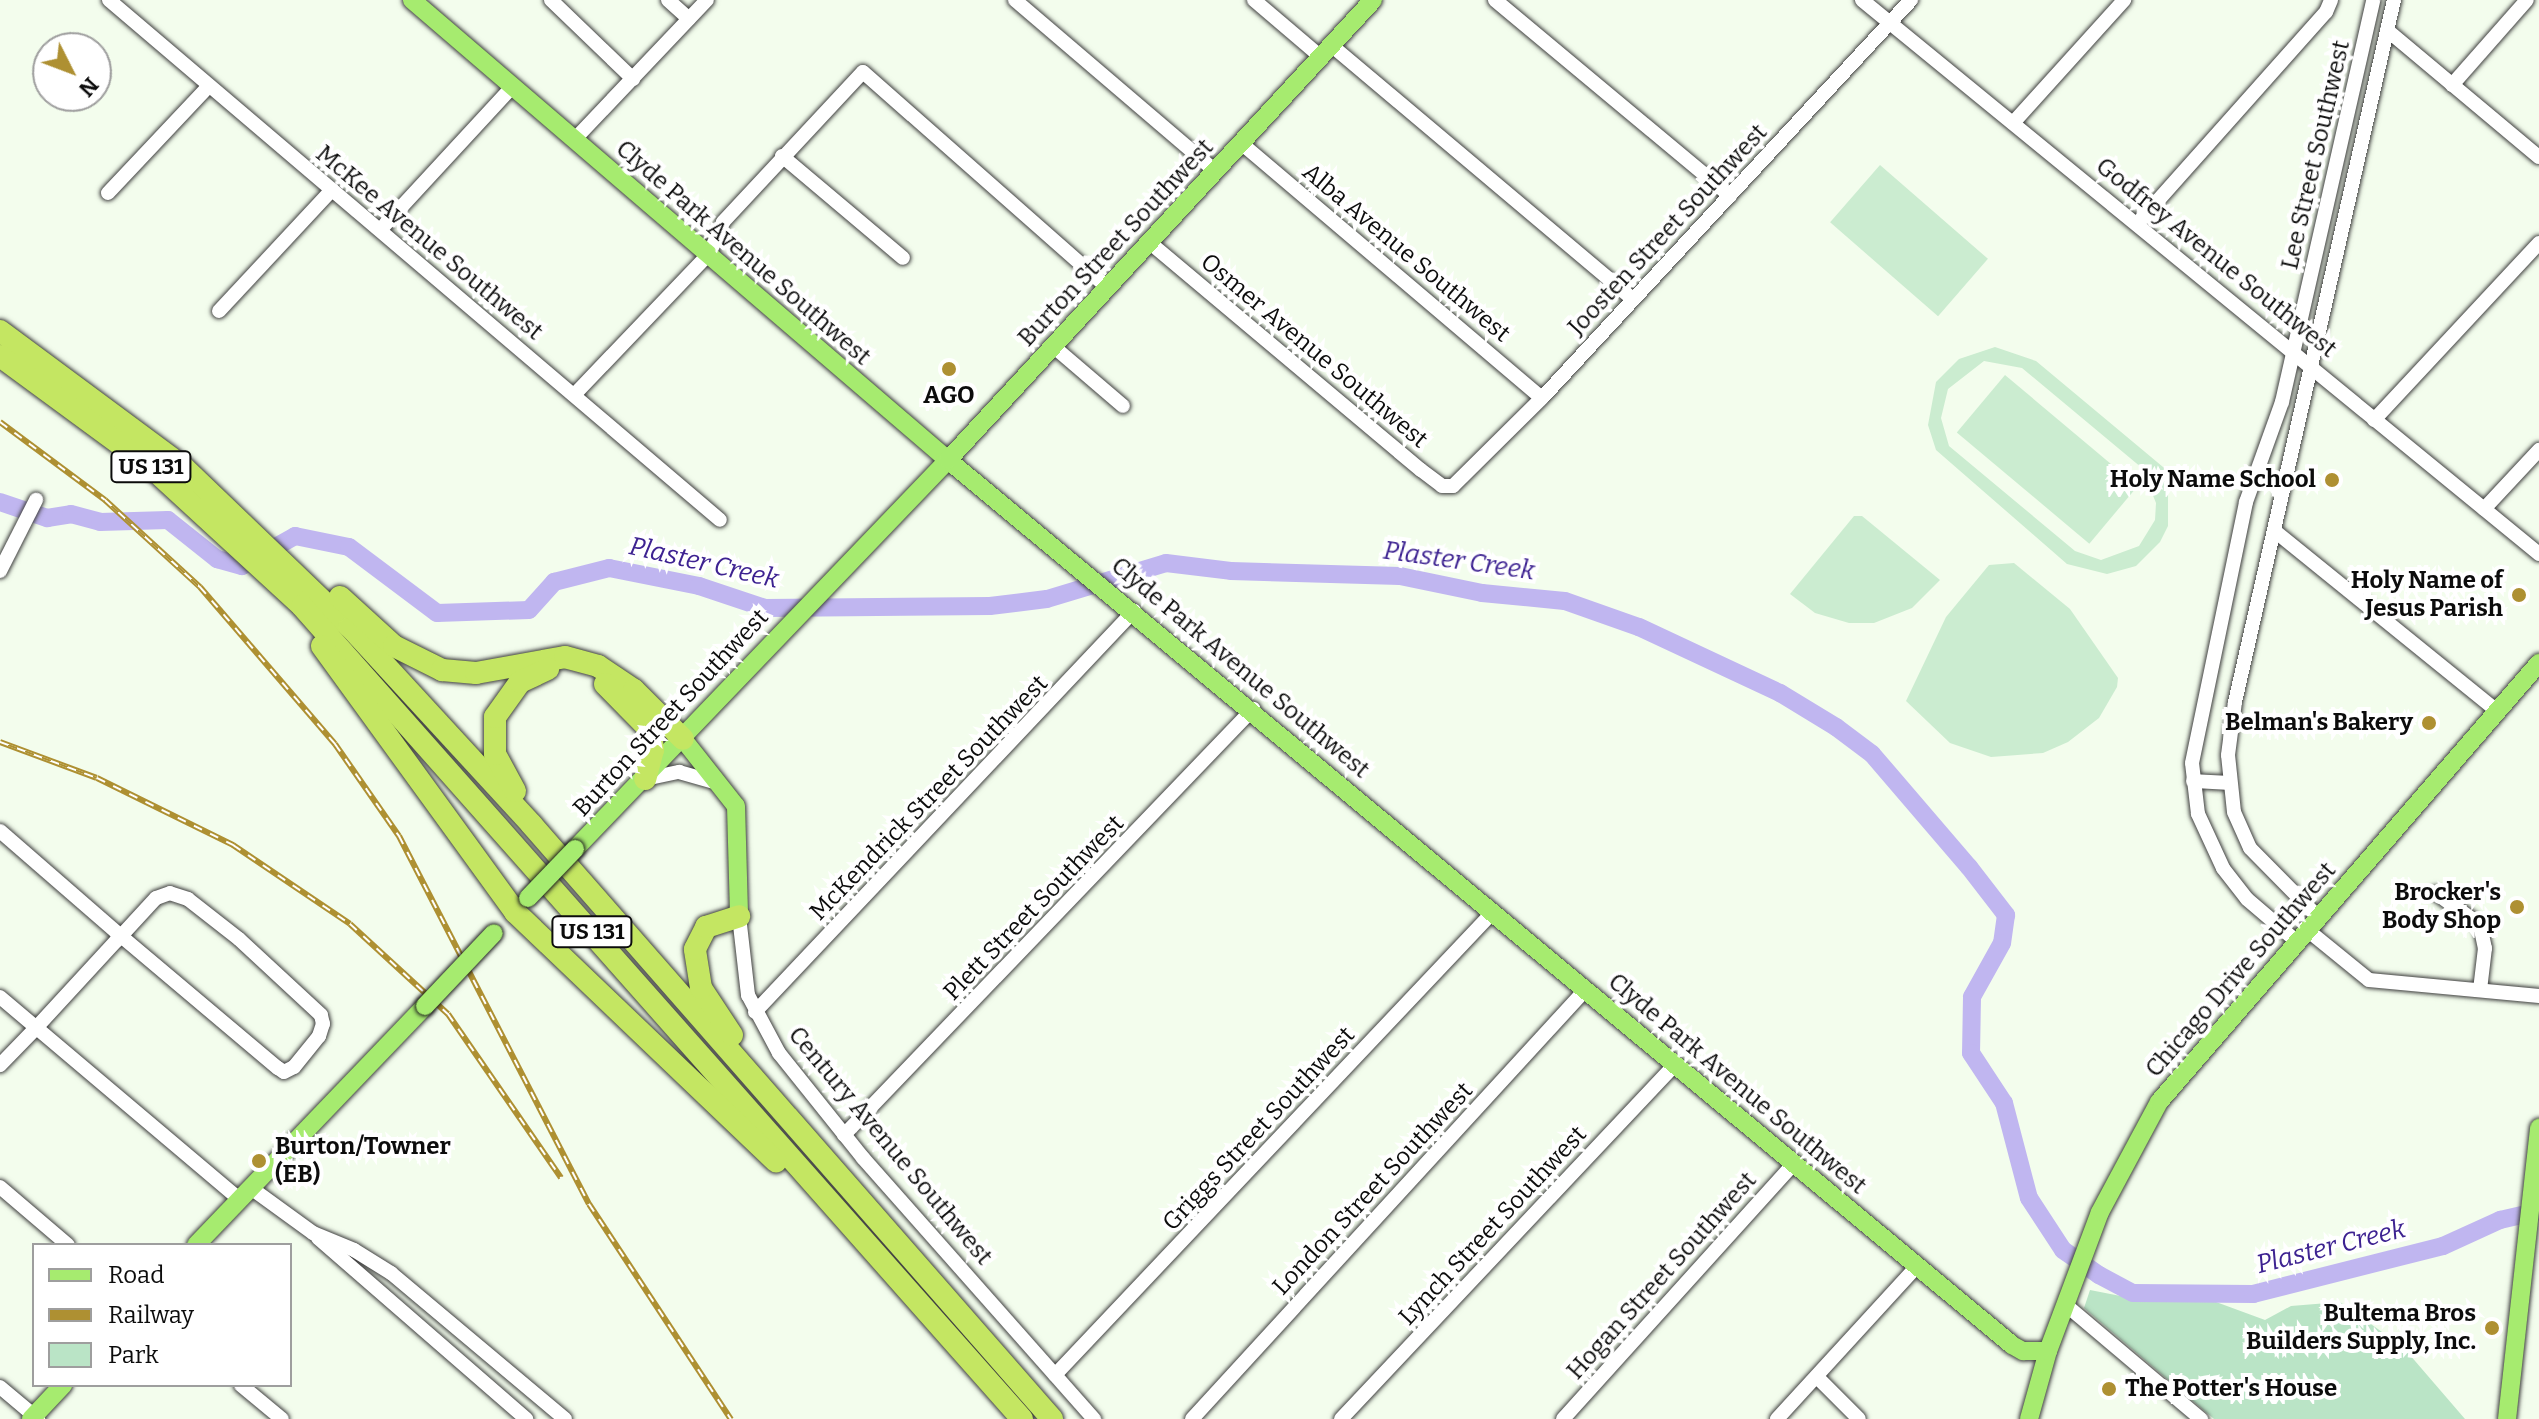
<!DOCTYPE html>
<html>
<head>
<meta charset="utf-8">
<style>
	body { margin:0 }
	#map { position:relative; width:2539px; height:1419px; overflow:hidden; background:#f3fded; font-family:Bitter,serif }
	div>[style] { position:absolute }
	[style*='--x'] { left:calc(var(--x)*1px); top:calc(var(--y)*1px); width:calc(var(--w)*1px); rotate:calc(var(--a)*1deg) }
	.green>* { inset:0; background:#bae4c6 }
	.pitch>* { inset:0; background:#cbecd0; transform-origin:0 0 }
	.river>* { height:18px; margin:-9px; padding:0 9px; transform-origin:9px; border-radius:9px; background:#c0b6f0 }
	.roads { filter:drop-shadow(0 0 2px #3f3f3f) drop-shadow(0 0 2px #3f3f3f) }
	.minor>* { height:14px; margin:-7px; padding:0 7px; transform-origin:7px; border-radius:7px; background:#fff }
	.major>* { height:18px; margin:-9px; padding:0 9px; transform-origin:9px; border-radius:9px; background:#a6eb6f }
	.highway>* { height:22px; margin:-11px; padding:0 11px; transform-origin:11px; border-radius:11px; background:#c4e662 }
	.rail>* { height:6px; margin-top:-3px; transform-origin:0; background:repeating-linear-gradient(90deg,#fff 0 9px,#ae9032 0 18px); box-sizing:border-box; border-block:2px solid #ae9032 }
	.bridges { filter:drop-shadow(0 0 2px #1d1d1d) drop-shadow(0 0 2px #1d1d1d) }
	.major-bridge>* { height:18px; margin:-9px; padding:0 9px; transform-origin:9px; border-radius:9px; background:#a6eb6f }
	.dots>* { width:22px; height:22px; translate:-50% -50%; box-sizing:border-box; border:4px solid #fff; border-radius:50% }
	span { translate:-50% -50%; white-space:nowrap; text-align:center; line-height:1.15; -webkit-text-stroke:8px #fff; paint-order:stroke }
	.shield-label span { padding:2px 6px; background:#fff; border:2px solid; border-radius:6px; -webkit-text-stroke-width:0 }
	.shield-label { font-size:22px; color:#0c0c0c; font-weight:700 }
	.street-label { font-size:24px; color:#0c0c0c }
	.poi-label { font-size:24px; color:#0c0c0c; font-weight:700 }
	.right { translate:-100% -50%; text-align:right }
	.left { translate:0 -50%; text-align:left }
	.water-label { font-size:26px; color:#3d2291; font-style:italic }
	.legend { position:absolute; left:32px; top:1243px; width:260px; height:144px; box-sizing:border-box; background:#fff; border:2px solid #9e9e9e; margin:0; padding:10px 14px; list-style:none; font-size:24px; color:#0c0c0c }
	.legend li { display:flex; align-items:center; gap:16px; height:40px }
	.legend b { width:40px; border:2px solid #9e9e9e }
	.north { position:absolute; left:32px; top:32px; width:80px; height:80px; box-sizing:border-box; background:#fff; border:2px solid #9e9e9e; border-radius:50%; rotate:132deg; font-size:22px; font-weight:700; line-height:32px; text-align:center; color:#0c0c0c }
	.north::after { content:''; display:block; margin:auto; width:28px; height:36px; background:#ae9032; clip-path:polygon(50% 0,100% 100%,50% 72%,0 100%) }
</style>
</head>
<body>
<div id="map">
	<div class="green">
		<i style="clip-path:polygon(2090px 1290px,2146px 1301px,2197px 1295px,2265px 1320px,2291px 1306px,2340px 1302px,2403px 1347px,2465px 1419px,2214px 1419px,2084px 1308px)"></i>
	</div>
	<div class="pitch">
		<i style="left:1880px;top:165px;width:143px;height:76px;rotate:41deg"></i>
		<i style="clip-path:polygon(evenodd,1995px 347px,2036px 361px,2175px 477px,2168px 487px,2168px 526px,2160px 542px,2136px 566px,2107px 574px,2067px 564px,1936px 450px,1928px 425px,1936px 382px,1959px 359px,1995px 347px,1984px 361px,2022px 368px,2142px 468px,2156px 503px,2155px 520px,2139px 546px,2101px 560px,2075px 551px,1949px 446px,1941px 418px,1948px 389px,1984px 361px)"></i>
		<i style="left:2005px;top:375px;width:173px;height:75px;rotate:40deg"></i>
		<i style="clip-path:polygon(1854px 516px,1862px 516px,1940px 580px,1912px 608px,1874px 623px,1849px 623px,1815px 613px,1790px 594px)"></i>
		<i style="clip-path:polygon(2014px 563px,2070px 609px,2118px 678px,2117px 687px,2099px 718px,2068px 742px,2043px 753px,1991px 757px,1950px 743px,1906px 701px,1946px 617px,1989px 565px)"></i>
	</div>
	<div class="river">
		<i style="--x:0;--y:502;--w:50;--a:18.8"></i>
		<i style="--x:47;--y:518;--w:24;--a:-9"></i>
		<i style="--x:71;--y:514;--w:30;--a:15"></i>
		<i style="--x:100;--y:522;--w:68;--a:-1.7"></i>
		<i style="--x:168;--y:520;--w:63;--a:38.5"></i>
		<i style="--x:217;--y:559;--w:26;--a:16"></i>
		<i style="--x:242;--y:566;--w:61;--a:-29.5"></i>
		<i style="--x:295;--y:536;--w:55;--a:11.5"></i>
		<i style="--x:349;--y:547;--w:110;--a:36.9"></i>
		<i style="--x:437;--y:613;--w:92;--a:-1.9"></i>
		<i style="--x:529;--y:610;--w:38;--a:-48"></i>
		<i style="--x:554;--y:582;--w:57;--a:-14.3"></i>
		<i style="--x:609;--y:568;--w:92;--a:11.3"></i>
		<i style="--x:699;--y:586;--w:70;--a:18.4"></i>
		<i style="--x:765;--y:608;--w:225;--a:-0.5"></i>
		<i style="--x:990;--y:606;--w:57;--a:-7"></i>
		<i style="--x:1047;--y:599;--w:124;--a:-16.8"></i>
		<i style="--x:1166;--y:563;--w:65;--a:7"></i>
		<i style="--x:1231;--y:571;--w:169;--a:1.7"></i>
		<i style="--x:1400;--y:576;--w:84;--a:11.7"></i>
		<i style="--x:1482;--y:593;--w:83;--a:5.5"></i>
		<i style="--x:1565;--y:601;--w:78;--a:19.4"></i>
		<i style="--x:1639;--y:627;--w:156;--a:25.1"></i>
		<i style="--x:1780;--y:693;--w:66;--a:31.3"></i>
		<i style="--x:1836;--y:727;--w:45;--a:36.9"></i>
		<i style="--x:1872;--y:754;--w:149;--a:49.4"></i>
		<i style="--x:1969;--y:867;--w:61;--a:52.4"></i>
		<i style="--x:2006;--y:915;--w:28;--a:98"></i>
		<i style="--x:2002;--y:943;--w:62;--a:119.1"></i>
		<i style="--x:1972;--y:997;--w:56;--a:91"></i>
		<i style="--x:1971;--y:1053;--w:60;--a:56.6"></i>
		<i style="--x:2004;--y:1103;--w:98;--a:75.3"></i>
		<i style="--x:2029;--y:1198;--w:62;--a:56.8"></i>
		<i style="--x:2063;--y:1250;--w:44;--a:34.8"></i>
		<i style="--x:2099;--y:1275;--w:38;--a:28"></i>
		<i style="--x:2133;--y:1293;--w:120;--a:0.5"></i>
		<i style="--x:2253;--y:1294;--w:196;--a:-14.2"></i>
		<i style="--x:2443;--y:1246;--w:63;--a:-24.5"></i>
		<i style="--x:2500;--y:1220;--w:40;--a:-13"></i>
	</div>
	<div class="roads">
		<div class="minor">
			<i style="--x:109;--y:0;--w:802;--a:40.4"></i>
			<i style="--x:551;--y:0;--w:114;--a:43.9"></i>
			<i style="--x:668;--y:0;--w:28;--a:42"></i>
			<i style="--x:1015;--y:0;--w:263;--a:40.5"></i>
			<i style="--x:1254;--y:0;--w:88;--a:40.4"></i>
			<i style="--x:1495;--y:0;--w:306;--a:39.8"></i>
			<i style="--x:1862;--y:0;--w:875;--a:39.29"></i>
			<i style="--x:2387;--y:30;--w:198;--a:39.9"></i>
			<i style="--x:1331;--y:45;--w:395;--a:40.1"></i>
			<i style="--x:2452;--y:85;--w:113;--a:-48.6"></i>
			<i style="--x:2013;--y:123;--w:166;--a:-47.9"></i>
			<i style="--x:574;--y:140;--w:193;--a:-46.5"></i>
			<i style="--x:1241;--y:143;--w:394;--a:40.3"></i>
			<i style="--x:782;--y:156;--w:158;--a:40.1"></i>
			<i style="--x:108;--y:193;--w:147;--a:-46.7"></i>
			<i style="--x:2137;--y:224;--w:284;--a:-48.3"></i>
			<i style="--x:2326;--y:12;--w:13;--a:-67"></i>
			<i style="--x:381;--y:229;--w:195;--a:-47.3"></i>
			<i style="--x:1149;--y:242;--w:355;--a:40"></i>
			<i style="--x:1421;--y:470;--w:26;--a:37"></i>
			<i style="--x:1442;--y:486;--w:11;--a:0"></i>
			<i style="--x:1453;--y:486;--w:125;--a:-44.7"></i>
			<i style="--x:1542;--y:398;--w:543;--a:-47.17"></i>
			<i style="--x:219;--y:311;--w:166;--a:-47"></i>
			<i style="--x:1053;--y:346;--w:92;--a:40.6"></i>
			<i style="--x:575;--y:394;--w:194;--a:-46.3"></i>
			<i style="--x:709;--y:254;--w:35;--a:-66"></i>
			<i style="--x:723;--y:222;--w:205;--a:-47"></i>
			<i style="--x:863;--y:72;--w:325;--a:41.4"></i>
			<i style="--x:2374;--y:420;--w:242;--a:-47"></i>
			<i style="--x:2484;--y:509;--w:81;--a:-47"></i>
			<i style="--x:2276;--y:532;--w:284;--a:39"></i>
			<i style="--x:0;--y:571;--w:80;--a:-63.1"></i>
			<i style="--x:645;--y:779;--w:35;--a:-12"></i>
			<i style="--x:679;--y:772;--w:41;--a:15.8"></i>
			<i style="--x:2193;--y:781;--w:35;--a:3"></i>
			<i style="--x:0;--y:831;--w:160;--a:41"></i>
			<i style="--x:121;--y:936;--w:205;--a:40.1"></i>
			<i style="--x:278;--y:1068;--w:7;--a:34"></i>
			<i style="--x:284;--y:1072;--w:11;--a:-27"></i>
			<i style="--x:294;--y:1067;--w:40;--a:-51"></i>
			<i style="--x:319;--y:1036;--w:13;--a:-72"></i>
			<i style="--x:323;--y:1024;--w:9;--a:-103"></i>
			<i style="--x:321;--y:1015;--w:112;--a:-137.2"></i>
			<i style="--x:239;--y:939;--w:65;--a:-141.9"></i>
			<i style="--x:188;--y:899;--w:19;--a:-162"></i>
			<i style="--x:170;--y:893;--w:15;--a:160"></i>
			<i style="--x:156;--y:898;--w:52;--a:132.6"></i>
			<i style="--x:121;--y:936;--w:7;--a:135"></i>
			<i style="--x:116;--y:941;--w:118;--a:132.6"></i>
			<i style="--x:36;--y:1028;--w:52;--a:134.2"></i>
			<i style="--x:2436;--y:893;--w:54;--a:36"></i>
			<i style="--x:2480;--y:925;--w:24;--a:78"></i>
			<i style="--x:2485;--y:948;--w:42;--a:96.8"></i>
			<i style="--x:739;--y:916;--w:80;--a:83.5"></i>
			<i style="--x:748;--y:995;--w:66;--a:61.9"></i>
			<i style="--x:779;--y:1053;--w:134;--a:51.3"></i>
			<i style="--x:863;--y:1158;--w:349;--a:48.5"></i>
			<i style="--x:2317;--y:916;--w:95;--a:-134.6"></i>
			<i style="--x:2250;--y:848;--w:39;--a:-114"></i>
			<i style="--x:2234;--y:812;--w:57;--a:-96"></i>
			<i style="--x:2228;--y:755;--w:53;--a:-82.5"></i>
			<i style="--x:2235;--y:702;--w:720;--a:-77.24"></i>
			<i style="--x:2305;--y:928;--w:82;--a:39.1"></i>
			<i style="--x:2369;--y:980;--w:171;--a:5.4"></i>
			<i style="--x:2295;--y:940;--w:63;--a:-139.5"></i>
			<i style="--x:2247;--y:899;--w:39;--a:-128"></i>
			<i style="--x:2223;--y:868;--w:60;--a:-114.8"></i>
			<i style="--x:2198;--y:814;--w:51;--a:-96.7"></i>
			<i style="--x:2192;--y:763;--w:267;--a:-78.3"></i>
			<i style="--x:2246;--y:502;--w:106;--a:-70.2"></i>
			<i style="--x:2282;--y:402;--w:412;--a:-77.2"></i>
			<i style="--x:0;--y:997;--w:314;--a:40.2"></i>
			<i style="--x:755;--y:1012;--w:552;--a:-46.62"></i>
			<i style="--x:844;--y:1135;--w:591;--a:-46.17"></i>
			<i style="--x:0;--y:1187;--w:89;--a:40.5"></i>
			<i style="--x:251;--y:1188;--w:77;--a:36"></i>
			<i style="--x:313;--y:1233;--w:44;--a:22.5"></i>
			<i style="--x:354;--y:1250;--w:44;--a:31.9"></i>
			<i style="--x:391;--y:1273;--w:227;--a:40"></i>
			<i style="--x:318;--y:1238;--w:276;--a:41"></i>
			<i style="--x:2066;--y:1305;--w:177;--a:40.2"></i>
			<i style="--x:1055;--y:1375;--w:637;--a:-46.59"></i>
			<i style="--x:1817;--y:1377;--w:59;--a:45"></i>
			<i style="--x:241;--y:1385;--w:53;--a:39.7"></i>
			<i style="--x:0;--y:1387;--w:50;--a:40.1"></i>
			<i style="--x:1192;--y:1419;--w:583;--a:-47.5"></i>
			<i style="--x:1341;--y:1419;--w:488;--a:-46.7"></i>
			<i style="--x:1563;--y:1419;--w:345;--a:-47.9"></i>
			<i style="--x:1777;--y:1419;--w:207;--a:-47.5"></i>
		</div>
		<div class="major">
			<i style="--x:412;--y:0;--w:706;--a:40.64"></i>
			<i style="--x:948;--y:460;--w:1384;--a:39.75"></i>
			<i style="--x:2012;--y:1345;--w:13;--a:29"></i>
			<i style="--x:2023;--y:1351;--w:25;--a:0"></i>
			<i style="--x:683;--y:739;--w:85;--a:51.7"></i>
			<i style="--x:736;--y:806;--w:110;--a:88.4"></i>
			<i style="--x:575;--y:849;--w:539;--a:-46.2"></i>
			<i style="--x:948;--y:460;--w:626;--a:-47.26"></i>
			<i style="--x:196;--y:1245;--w:331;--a:-46.2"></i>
			<i style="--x:31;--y:1419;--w:47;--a:-46.7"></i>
			<i style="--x:2029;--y:1419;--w:71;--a:-74.4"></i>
			<i style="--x:2048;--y:1351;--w:148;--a:-69.5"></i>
			<i style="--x:2100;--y:1212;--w:125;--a:-61.8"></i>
			<i style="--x:2159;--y:1102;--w:581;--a:-49.12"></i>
			<i style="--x:2507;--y:1419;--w:293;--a:-83.7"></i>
		</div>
		<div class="highway">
			<i style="--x:0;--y:331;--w:228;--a:36.6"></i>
			<i style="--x:183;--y:467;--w:231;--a:43.8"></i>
			<i style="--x:350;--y:627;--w:268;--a:47.4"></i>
			<i style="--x:531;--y:824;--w:791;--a:48.79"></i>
			<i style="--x:0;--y:356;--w:187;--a:36.3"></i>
			<i style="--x:151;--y:467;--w:205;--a:42.6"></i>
			<i style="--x:302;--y:606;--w:1086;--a:48.47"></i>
			<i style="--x:340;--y:597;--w:73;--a:42.2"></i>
			<i style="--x:394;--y:646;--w:54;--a:26.6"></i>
			<i style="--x:442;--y:670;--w:34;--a:5"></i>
			<i style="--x:476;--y:673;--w:90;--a:-10.2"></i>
			<i style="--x:565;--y:657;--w:34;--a:15"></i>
			<i style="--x:598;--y:666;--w:43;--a:33.7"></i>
			<i style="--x:634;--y:690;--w:69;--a:45"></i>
			<i style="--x:322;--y:646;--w:329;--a:54"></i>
			<i style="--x:515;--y:912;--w:361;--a:43.7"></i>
			<i style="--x:605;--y:684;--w:66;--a:45.6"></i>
			<i style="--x:651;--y:731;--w:19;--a:84"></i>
			<i style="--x:653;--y:750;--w:30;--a:105"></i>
			<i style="--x:515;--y:791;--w:42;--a:-118.4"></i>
			<i style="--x:495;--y:754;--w:37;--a:-90"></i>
			<i style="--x:495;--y:717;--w:43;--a:-54.5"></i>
			<i style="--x:520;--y:682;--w:31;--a:-25"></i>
			<i style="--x:732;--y:1035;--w:56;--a:-123.4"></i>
			<i style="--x:701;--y:988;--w:39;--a:-99"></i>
			<i style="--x:695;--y:949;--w:25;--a:-63"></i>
			<i style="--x:706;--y:927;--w:35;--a:-18"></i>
		</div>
	</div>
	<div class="rail">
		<i style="--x:0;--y:422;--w:131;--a:36.6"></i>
		<i style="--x:105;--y:500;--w:129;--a:42.5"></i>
		<i style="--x:200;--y:587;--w:207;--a:49.3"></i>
		<i style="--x:335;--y:744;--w:112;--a:55.2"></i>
		<i style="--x:399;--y:836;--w:414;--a:62.7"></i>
		<i style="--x:589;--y:1204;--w:258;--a:56.6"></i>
		<i style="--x:0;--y:742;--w:103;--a:20.4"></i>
		<i style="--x:97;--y:778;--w:152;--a:26.2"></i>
		<i style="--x:233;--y:845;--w:141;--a:34"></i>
		<i style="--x:350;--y:924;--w:133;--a:42.6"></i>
		<i style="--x:448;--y:1014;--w:199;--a:55.4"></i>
	</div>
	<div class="bridges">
		<div class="major-bridge">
			<i style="--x:528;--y:898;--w:68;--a:-46.2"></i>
			<i style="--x:425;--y:1006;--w:100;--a:-46.6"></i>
		</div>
	</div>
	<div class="dots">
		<i style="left:949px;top:369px;background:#ae9032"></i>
		<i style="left:2332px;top:480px;background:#ae9032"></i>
		<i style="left:2519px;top:595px;background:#ae9032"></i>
		<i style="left:2429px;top:723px;background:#ae9032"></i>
		<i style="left:2517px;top:907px;background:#ae9032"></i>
		<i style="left:259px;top:1161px;background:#ae9032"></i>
		<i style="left:2492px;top:1328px;background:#ae9032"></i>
		<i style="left:2109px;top:1389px;background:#ae9032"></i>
	</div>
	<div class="shield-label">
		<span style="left:151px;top:467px">US 131</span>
		<span style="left:592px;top:932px">US 131</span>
	</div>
	<div class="street-label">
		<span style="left:2316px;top:155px;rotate:-77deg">Lee Street Southwest</span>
		<span style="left:1668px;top:230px;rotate:-47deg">Joosten Street Southwest</span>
		<span style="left:429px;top:243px;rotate:40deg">McKee Avenue Southwest</span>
		<span style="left:1116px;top:243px;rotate:-47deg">Burton Street Southwest</span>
		<span style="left:743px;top:253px;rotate:41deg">Clyde Park Avenue Southwest</span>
		<span style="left:1406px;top:253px;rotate:40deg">Alba Avenue Southwest</span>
		<span style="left:2216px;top:258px;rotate:39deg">Godfrey Avenue Southwest</span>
		<span style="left:1314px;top:351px;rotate:40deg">Osmer Avenue Southwest</span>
		<span style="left:1240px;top:668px;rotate:40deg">Clyde Park Avenue Southwest</span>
		<span style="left:671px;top:713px;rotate:-47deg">Burton Street Southwest</span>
		<span style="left:929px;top:798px;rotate:-46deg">McKendrick Street Southwest</span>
		<span style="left:1034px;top:908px;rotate:-46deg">Plett Street Southwest</span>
		<span style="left:2241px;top:970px;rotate:-49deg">Chicago Drive Southwest</span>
		<span style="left:1737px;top:1084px;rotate:40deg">Clyde Park Avenue Southwest</span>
		<span style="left:1259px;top:1129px;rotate:-47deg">Griggs Street Southwest</span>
		<span style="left:890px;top:1146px;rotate:50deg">Century Avenue Southwest</span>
		<span style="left:1373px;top:1189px;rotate:-47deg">London Street Southwest</span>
		<span style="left:1493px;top:1226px;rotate:-47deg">Lynch Street Southwest</span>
		<span style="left:1662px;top:1276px;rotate:-48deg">Hogan Street Southwest</span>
	</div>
	<div class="poi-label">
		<span style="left:949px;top:396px">AGO</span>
		<span class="right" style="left:2316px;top:480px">Holy Name School</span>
		<span class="right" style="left:2503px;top:595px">Holy Name of<br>Jesus Parish</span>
		<span class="right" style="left:2413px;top:723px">Belman's Bakery</span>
		<span class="right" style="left:2501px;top:907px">Brocker's<br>Body Shop</span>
		<span class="left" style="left:275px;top:1161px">Burton/Towner<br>(EB)</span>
		<span class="right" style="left:2476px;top:1328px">Bultema Bros<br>Builders Supply, Inc.</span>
		<span class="left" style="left:2125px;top:1389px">The Potter's House</span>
	</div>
	<div class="water-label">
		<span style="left:1459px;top:561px;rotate:8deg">Plaster Creek</span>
		<span style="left:704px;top:563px;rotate:13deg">Plaster Creek</span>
		<span style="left:2331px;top:1247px;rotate:-14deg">Plaster Creek</span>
	</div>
	<ul class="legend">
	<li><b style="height:10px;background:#a6eb6f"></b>Road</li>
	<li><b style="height:10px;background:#ae9032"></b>Railway</li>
	<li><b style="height:22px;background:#bae4c6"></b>Park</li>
	</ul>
	<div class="north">N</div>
</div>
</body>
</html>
